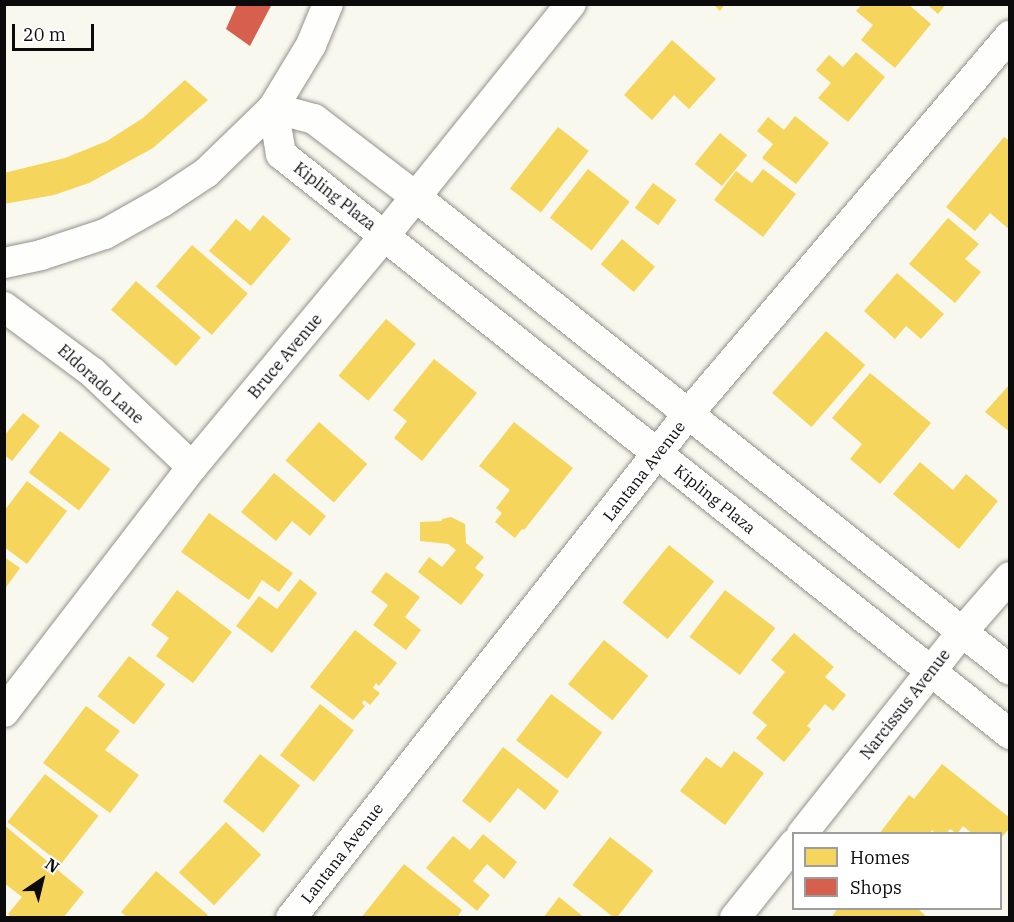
<!DOCTYPE html>
<html>
<head>
<meta charset="utf-8">
<style>
	body { margin:0 }
	#map { position:relative; width:1014px; height:922px; overflow:hidden; background:#f9f8ee; font-family:"IBM Plex Serif",serif }
	div>[style] { position:absolute }
	[style*='--x'] { left:calc(var(--x)*1px); top:calc(var(--y)*1px); width:calc(var(--w)*1px); rotate:calc(var(--a)*1deg) }
	.homes>* { inset:0; background:#f6d55c; transform-origin:0 0 }
	.shops>* { inset:0; background:#d6604d }
	.roads { filter:drop-shadow(0 0 2px #92928d) drop-shadow(0 0 2px #92928d) }
	.minor>* { height:30px; margin:-15px; padding:0 15px; transform-origin:15px; border-radius:15px; background:#fefefc }
	span { translate:-50% -50%; white-space:nowrap; text-align:center; line-height:1.15; -webkit-text-stroke:6px #fff; paint-order:stroke }
	.street-label { font-size:16px; color:#0b0b0b }
	.frame { position:absolute; inset:0; border:6px solid #0b0b0b; pointer-events:none }
	.legend { position:absolute; left:792px; top:832px; width:210px; height:78px; box-sizing:border-box; background:#fff; border:2px solid #9d9d9d; margin:0; padding:8px 10px; list-style:none; font-size:18px; color:#0b0b0b }
	.legend li { display:flex; align-items:center; gap:12px; height:30px }
	.legend b { width:30px; border:2px solid #9d9d9d }
	.north { position:absolute; left:12px; top:850px; width:60px; height:60px; -webkit-text-stroke:4px #fff; paint-order:stroke; rotate:35deg; font-size:16px; font-weight:700; line-height:24px; text-align:center; color:#0b0b0b }
	.north::after { content:''; display:block; margin:auto; width:21px; height:27px; background:#0b0b0b; clip-path:polygon(50% 0,100% 100%,50% 72%,0 100%) }
	.scale { position:absolute; left:12px; top:24px; width:82px; height:27px; box-sizing:border-box; border:3px solid #0b0b0b; border-top:0; padding-left:8px; font-size:18px; line-height:21px; white-space:nowrap; color:#0b0b0b; -webkit-text-stroke:4px #fff; paint-order:stroke }
</style>
</head>
<body>
<div id="map">
	<div class="homes">
		<i style="clip-path:polygon(713px 4px,725px 4px,720px 11px)"></i>
		<i style="clip-path:polygon(862px 4px,908px 4px,931px 24px,895px 68px,861px 40px,873px 25px,856px 11px)"></i>
		<i style="clip-path:polygon(927px 4px,946px 4px,938px 14px)"></i>
		<i style="clip-path:polygon(672px 40px,716px 79px,689px 109px,674px 95px,652px 120px,624px 95px)"></i>
		<i style="clip-path:polygon(856px 52px,885px 77px,848px 122px,818px 98px,831px 83px,816px 70px,829px 55px,843px 67px)"></i>
		<i style="clip-path:polygon(185px 80px,208px 100px,153px 148px,89px 183px,54px 195px,4px 204px,4px 173px,65px 158px,107px 141px,143px 118px)"></i>
		<i style="clip-path:polygon(795px 116px,829px 143px,796px 184px,762px 158px,773px 144px,757px 131px,768px 117px,784px 130px)"></i>
		<i style="left:558px;top:127px;width:39px;height:78px;rotate:38deg"></i>
		<i style="left:720px;top:133px;width:35px;height:40px;rotate:39deg"></i>
		<i style="clip-path:polygon(1004px 137px,1010px 141px,1010px 230px,990px 213px,975px 231px,946px 207px)"></i>
		<i style="left:588px;top:169px;width:53px;height:62px;rotate:38deg"></i>
		<i style="clip-path:polygon(763px 169px,796px 194px,763px 237px,714px 200px,736px 171px,752px 183px)"></i>
		<i style="left:653px;top:183px;width:29px;height:31px;rotate:36deg"></i>
		<i style="clip-path:polygon(263px 215px,291px 239px,251px 286px,209px 251px,236px 219px,250px 231px)"></i>
		<i style="clip-path:polygon(948px 218px,979px 244px,965px 259px,981px 272px,955px 303px,909px 264px)"></i>
		<i style="left:622px;top:239px;width:43px;height:33px;rotate:40deg"></i>
		<i style="left:192px;top:245px;width:74px;height:55px;rotate:41deg"></i>
		<i style="clip-path:polygon(897px 273px,944px 314px,921px 339px,906px 326px,895px 339px,864px 311px)"></i>
		<i style="left:136px;top:281px;width:86px;height:38px;rotate:41deg"></i>
		<i style="left:386px;top:319px;width:39px;height:74px;rotate:40deg"></i>
		<i style="left:826px;top:331px;width:52px;height:82px;rotate:41deg"></i>
		<i style="clip-path:polygon(434px 359px,477px 393px,422px 461px,394px 438px,407px 421px,393px 410px)"></i>
		<i style="clip-path:polygon(870px 373px,931px 423px,880px 484px,850px 459px,862px 444px,832px 418px)"></i>
		<i style="clip-path:polygon(1010px 384px,1010px 432px,985px 412px)"></i>
		<i style="clip-path:polygon(23px 413px,40px 426px,12px 461px,4px 455px,4px 436px)"></i>
		<i style="left:319px;top:422px;width:64px;height:51px;rotate:41deg"></i>
		<i style="clip-path:polygon(514px 422px,573px 468px,524px 530px,522px 529px,515px 538px,495px 522px,502px 513px,496px 508px,510px 490px,479px 466px)"></i>
		<i style="left:60px;top:431px;width:63px;height:52px;rotate:37deg"></i>
		<i style="clip-path:polygon(920px 462px,953px 490px,966px 474px,998px 501px,959px 549px,893px 494px)"></i>
		<i style="clip-path:polygon(274px 473px,326px 516px,310px 536px,292px 521px,276px 541px,241px 512px)"></i>
		<i style="clip-path:polygon(27px 481px,67px 511px,27px 564px,4px 547px,4px 511px)"></i>
		<i style="clip-path:polygon(209px 513px,293px 573px,279px 592px,262px 580px,249px 600px,181px 552px)"></i>
		<i style="clip-path:polygon(451px 517px,465px 524px,466px 543px,484px 557px,475px 568px,484px 575px,461px 605px,418px 572px,429px 557px,442px 567px,456px 550px,448px 544px,420px 541px,420px 522px,442px 521px,442px 519px)"></i>
		<i style="left:669px;top:545px;width:58px;height:74px;rotate:39deg"></i>
		<i style="clip-path:polygon(4px 557px,20px 568px,4px 590px)"></i>
		<i style="clip-path:polygon(386px 572px,420px 597px,405px 617px,421px 630px,406px 650px,373px 625px,388px 605px,371px 592px)"></i>
		<i style="clip-path:polygon(300px 579px,317px 593px,272px 653px,236px 626px,259px 596px,277px 609px)"></i>
		<i style="clip-path:polygon(177px 590px,232px 632px,193px 683px,156px 656px,169px 638px,151px 625px)"></i>
		<i style="left:725px;top:590px;width:63px;height:59px;rotate:37deg"></i>
		<i style="clip-path:polygon(355px 630px,397px 663px,379px 686px,376px 683px,373px 688px,380px 693px,370px 705px,364px 700px,362px 703px,365px 706px,353px 720px,310px 687px)"></i>
		<i style="clip-path:polygon(794px 633px,834px 667px,825px 677px,846px 695px,833px 711px,825px 704px,807px 726px,811px 729px,784px 762px,756px 738px,767px 725px,752px 713px,785px 672px,771px 660px)"></i>
		<i style="left:604px;top:640px;width:57px;height:57px;rotate:39deg"></i>
		<i style="left:129px;top:656px;width:46px;height:51px;rotate:38deg"></i>
		<i style="left:551px;top:694px;width:64px;height:58px;rotate:37deg"></i>
		<i style="left:320px;top:704px;width:43px;height:65px;rotate:38deg"></i>
		<i style="clip-path:polygon(86px 706px,120px 731px,105px 750px,139px 775px,110px 813px,43px 763px)"></i>
		<i style="clip-path:polygon(503px 747px,559px 791px,545px 810px,518px 788px,490px 823px,462px 801px)"></i>
		<i style="clip-path:polygon(734px 751px,764px 773px,725px 825px,680px 791px,706px 757px,721px 768px)"></i>
		<i style="left:260px;top:754px;width:51px;height:60px;rotate:38deg"></i>
		<i style="clip-path:polygon(942px 764px,1010px 818px,1010px 828px,1000px 839px,1000px 834px,973px 834px,963px 826px,957px 834px,950px 829px,946px 834px,936px 834px,932px 830px,929px 834px,879px 834px,909px 795px,914px 799px)"></i>
		<i style="left:45px;top:774px;width:68px;height:61px;rotate:38deg"></i>
		<i style="left:226px;top:822px;width:48px;height:69px;rotate:43deg"></i>
		<i style="clip-path:polygon(4px 825px,84px 892px,63px 918px,12px 918px,8px 914px,22px 897px,4px 883px)"></i>
		<i style="clip-path:polygon(483px 834px,517px 862px,504px 879px,487px 864px,473px 881px,490px 895px,477px 911px,426px 868px,453px 836px,470px 850px)"></i>
		<i style="left:610px;top:837px;width:55px;height:61px;rotate:38deg"></i>
		<i style="clip-path:polygon(404px 864px,462px 910px,457px 918px,361px 918px)"></i>
		<i style="clip-path:polygon(156px 871px,208px 915px,205px 918px,128px 918px,121px 912px)"></i>
		<i style="clip-path:polygon(559px 897px,585px 918px,543px 918px)"></i>
		<i style="clip-path:polygon(838px 908px,917px 908px,928px 918px,831px 918px)"></i>
	</div>
	<div class="shops">
		<i style="clip-path:polygon(237px 4px,272px 4px,250px 46px,226px 29px)"></i>
	</div>
	<div class="roads">
		<div class="minor">
			<i style="--x:273;--y:108;--w:47;--a:80.1"></i>
			<i style="--x:281;--y:154;--w:932;--a:38.51"></i>
			<i style="--x:273;--y:108;--w:42;--a:15"></i>
			<i style="--x:314;--y:119;--w:128;--a:37.4"></i>
			<i style="--x:416;--y:197;--w:759;--a:38.53"></i>
			<i style="--x:4;--y:263;--w:38;--a:-12"></i>
			<i style="--x:41;--y:255;--w:67;--a:-18.2"></i>
			<i style="--x:105;--y:234;--w:65;--a:-29.3"></i>
			<i style="--x:162;--y:202;--w:53;--a:-33.4"></i>
			<i style="--x:206;--y:173;--w:93;--a:-44.1"></i>
			<i style="--x:273;--y:108;--w:74;--a:-58.9"></i>
			<i style="--x:311;--y:45;--w:44;--a:-67.5"></i>
			<i style="--x:4;--y:307;--w:109;--a:36.5"></i>
			<i style="--x:92;--y:372;--w:138;--a:43.5"></i>
			<i style="--x:4;--y:712;--w:309;--a:-52.5"></i>
			<i style="--x:192;--y:467;--w:302;--a:-50.2"></i>
			<i style="--x:385;--y:235;--w:297;--a:-51.2"></i>
			<i style="--x:802;--y:834;--w:258;--a:-51.6"></i>
			<i style="--x:962;--y:632;--w:73;--a:-48.9"></i>
			<i style="--x:291;--y:918;--w:642;--a:-51.77"></i>
			<i style="--x:688;--y:414;--w:497;--a:-49.6"></i>
			<i style="--x:735;--y:918;--w:95;--a:-51.4"></i>
		</div>
	</div>
	<div class="street-label">
		<span style="left:335px;top:196px;rotate:38deg">Kipling Plaza</span>
		<span style="left:285px;top:356px;rotate:-50deg">Bruce Avenue</span>
		<span style="left:101px;top:384px;rotate:42deg">Eldorado Lane</span>
		<span style="left:644px;top:471px;rotate:-52deg">Lantana Avenue</span>
		<span style="left:715px;top:499px;rotate:39deg">Kipling Plaza</span>
		<span style="left:905px;top:704px;rotate:-52deg">Narcissus Avenue</span>
		<span style="left:342px;top:853px;rotate:-52deg">Lantana Avenue</span>
	</div>
	<div class="frame"></div>
	<ul class="legend">
	<li><b style="height:16px;background:#f6d55c"></b>Homes</li>
	<li><b style="height:16px;background:#d6604d"></b>Shops</li>
	</ul>
	<div class="north">N</div>
	<div class="scale">20 m</div>
</div>
</body>
</html>
